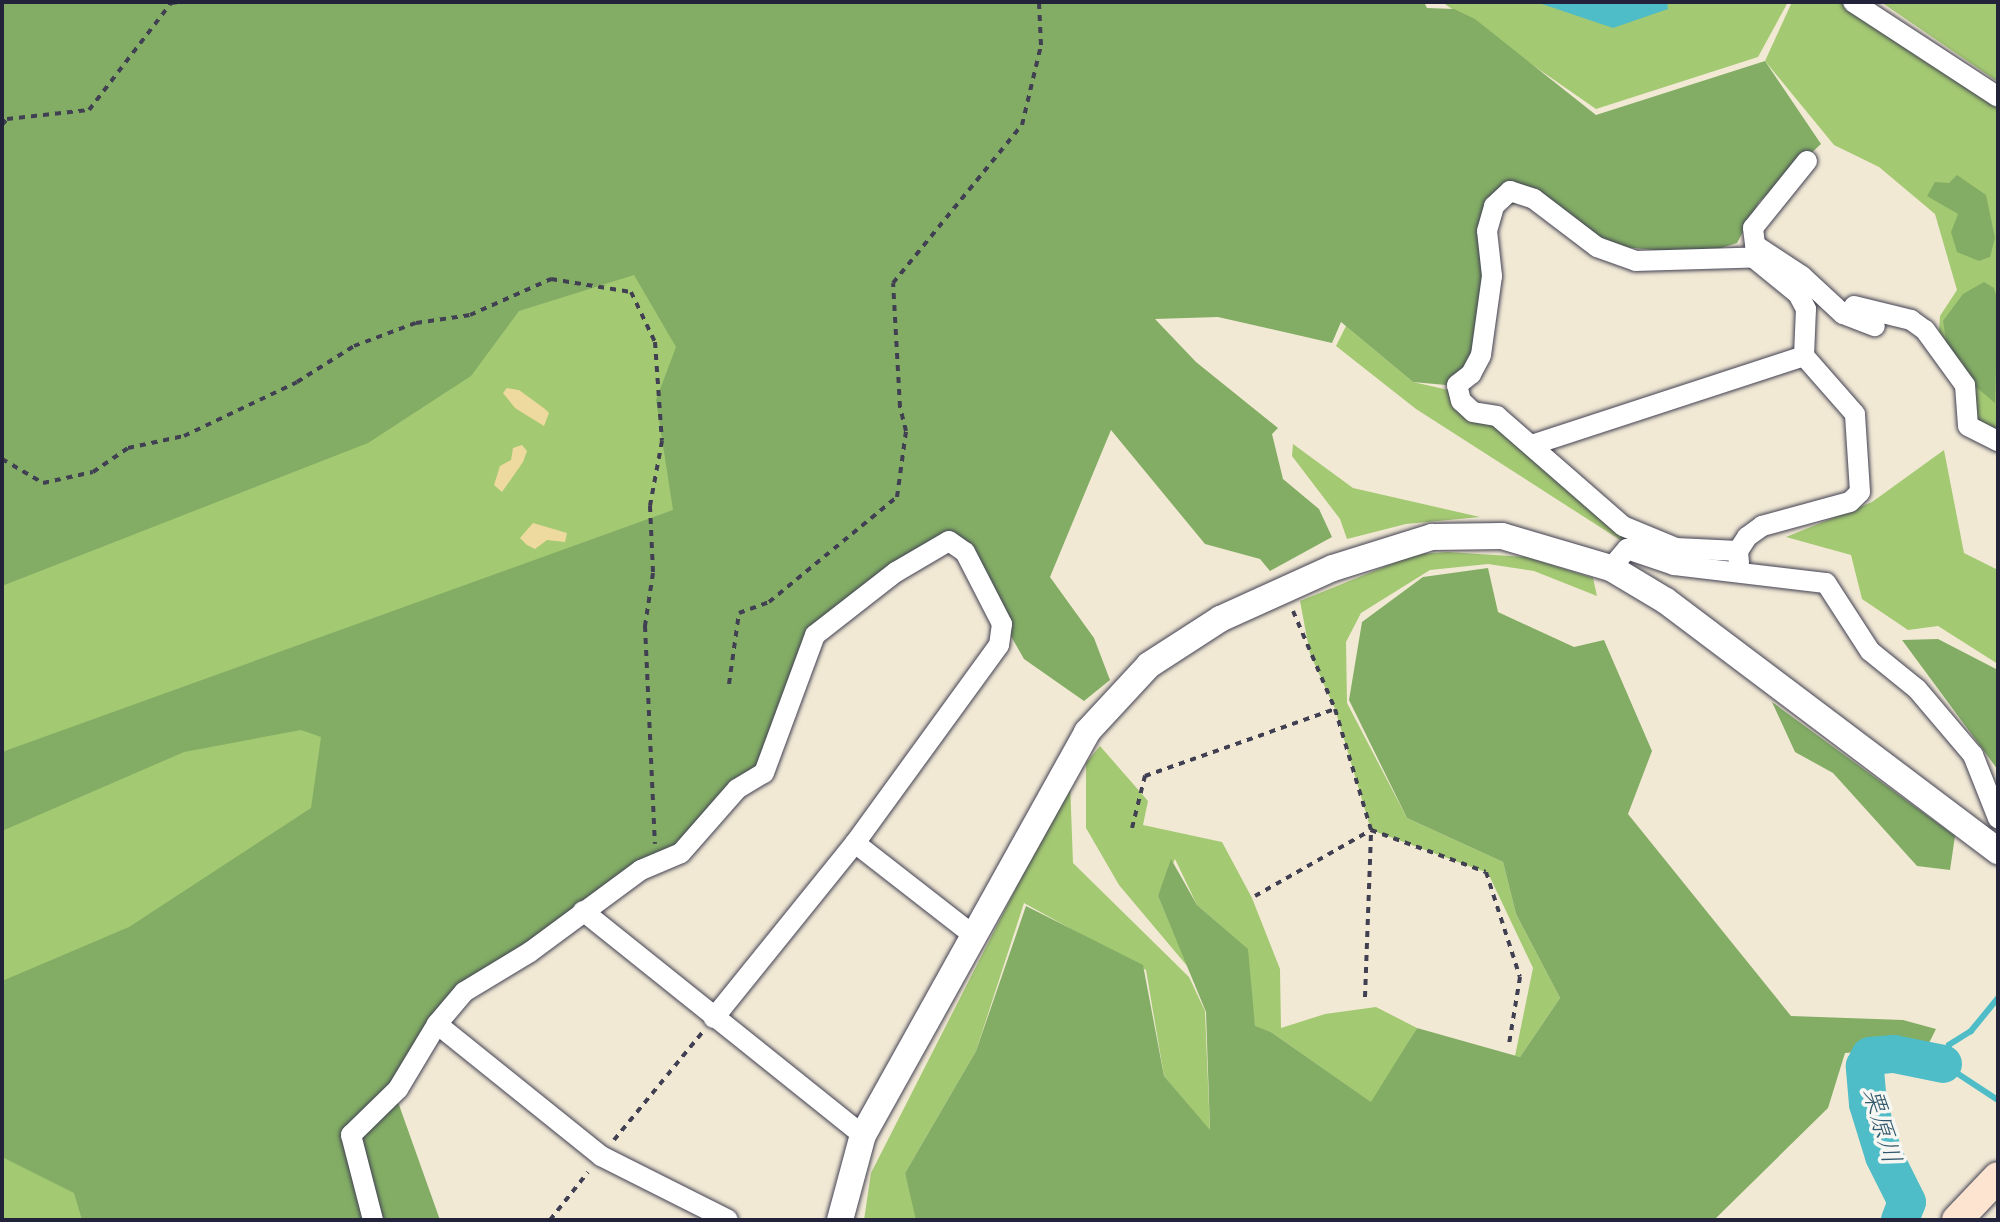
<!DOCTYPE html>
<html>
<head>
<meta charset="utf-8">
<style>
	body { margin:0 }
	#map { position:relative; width:2000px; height:1222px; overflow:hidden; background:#f2e9d5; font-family:Mynerve,"Klee One",sans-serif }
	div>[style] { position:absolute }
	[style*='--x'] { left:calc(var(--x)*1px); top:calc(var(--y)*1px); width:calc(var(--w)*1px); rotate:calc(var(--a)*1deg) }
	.green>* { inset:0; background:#a4c973 }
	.forest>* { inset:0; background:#83ad65 }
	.sand>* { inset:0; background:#eeda9e }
	.water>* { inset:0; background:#4fbdc7 }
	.stream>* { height:6px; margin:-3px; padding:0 3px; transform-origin:3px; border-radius:3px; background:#4fbdc7 }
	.river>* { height:38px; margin:-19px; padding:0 19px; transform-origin:19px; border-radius:19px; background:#4fbdc7 }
	.path>* { height:4px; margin-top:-2px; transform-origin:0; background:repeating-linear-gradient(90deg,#414052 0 6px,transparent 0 12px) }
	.roads { filter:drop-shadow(0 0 2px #414052) drop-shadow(0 0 2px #414052) }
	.minor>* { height:20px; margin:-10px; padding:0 10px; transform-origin:10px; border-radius:10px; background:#fff }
	.tertiary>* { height:26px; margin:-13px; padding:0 13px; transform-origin:13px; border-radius:13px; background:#fff }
	.secondary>* { height:30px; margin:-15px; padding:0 15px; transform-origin:15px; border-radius:15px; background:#fde4d1 }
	span { translate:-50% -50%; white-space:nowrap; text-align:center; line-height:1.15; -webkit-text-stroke:7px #f6f6f2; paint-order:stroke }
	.water-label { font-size:26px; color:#32586c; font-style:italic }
	.frame { position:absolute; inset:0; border:4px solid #22223b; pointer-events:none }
</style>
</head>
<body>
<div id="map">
	<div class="green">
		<i style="clip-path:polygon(1442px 2px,1788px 2px,1758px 57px,1596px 109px)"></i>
		<i style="clip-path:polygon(1792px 2px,1855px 2px,1998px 97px,1998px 440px,1971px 429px,1938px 344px,1940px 316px,1957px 290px,1935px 214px,1879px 167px,1834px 145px,1765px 61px)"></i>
		<i style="clip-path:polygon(1881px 2px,1998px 2px,1998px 82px)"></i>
		<i style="clip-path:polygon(700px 166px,703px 552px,193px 1220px,2px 1220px,2px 454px)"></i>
		<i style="clip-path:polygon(1346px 326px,1413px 382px,1453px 391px,1501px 418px,1623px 526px,1729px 552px,1731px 570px,1642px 554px,1416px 409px,1336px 346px)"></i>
		<i style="clip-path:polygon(1293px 444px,1353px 488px,1480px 517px,1406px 524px,1347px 539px,1340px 519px,1292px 456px)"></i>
		<i style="clip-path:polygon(1944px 450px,1964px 553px,1998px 570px,1998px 664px,1938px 626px,1908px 630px,1862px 599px,1851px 555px,1786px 537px,1872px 502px)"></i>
		<i style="clip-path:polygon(1448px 552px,1526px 557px,1593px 578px,1597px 596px,1534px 571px,1488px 564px,1430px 570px,1361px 613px,1346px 642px,1347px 703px,1407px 818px,1503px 862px,1516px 914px,1560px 998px,1520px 1057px,1515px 1056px,1533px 968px,1488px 873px,1371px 830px,1335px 709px,1310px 654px,1300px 601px,1416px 554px)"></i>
		<i style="clip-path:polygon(1100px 746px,1148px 801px,1143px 825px,1222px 842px,1252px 898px,1280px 969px,1281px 1028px,1325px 1014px,1376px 1007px,1417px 1028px,1372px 1103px,1271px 1032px,1255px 1027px,1245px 947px,1197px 905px,1175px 859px,1158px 896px,1188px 967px,1119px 885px,1086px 828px,1086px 763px)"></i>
		<i style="clip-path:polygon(1070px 782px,1073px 863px,1189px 977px,1205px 1011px,1210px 1131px,1164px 1076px,1146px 970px,1024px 903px,976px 1051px,905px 1173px,918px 1220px,864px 1220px,871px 1173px)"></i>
	</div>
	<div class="forest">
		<i style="clip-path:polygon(2px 2px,1424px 2px,1427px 8px,1454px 9px,1475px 19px,1596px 115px,1765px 61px,1821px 144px,1759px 202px,1737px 243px,1702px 254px,1609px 246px,1550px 201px,1495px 206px,1471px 374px,1446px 385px,1413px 382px,1341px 322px,1332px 343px,1218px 317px,1155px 319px,1196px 362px,1278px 428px,1272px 434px,1283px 479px,1319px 509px,1332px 537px,1270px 571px,1260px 559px,1205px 544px,1111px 430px,1050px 577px,1094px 638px,1110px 680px,1084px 701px,1024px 659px,954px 537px,815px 634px,762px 767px,679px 847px,455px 992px,393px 1088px,440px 1220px,82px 1220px,74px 1193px,2px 1157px,2px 981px,129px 927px,311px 808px,321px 737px,301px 730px,184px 752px,2px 831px,2px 752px,673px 510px,656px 400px,676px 347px,634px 275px,519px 311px,471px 376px,368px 443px,2px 586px)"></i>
		<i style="clip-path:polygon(1957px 175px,1986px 195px,1995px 238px,1990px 257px,1979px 261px,1957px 252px,1951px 232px,1958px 214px,1927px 196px,1935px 182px,1949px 183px)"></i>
		<i style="clip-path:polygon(1984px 282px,1994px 288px,1998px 302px,1995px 403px,1976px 387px,1961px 360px,1949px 358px,1943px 321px,1963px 294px)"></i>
		<i style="clip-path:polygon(1488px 568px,1498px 612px,1574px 647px,1604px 640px,1652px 751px,1628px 814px,1791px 1016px,1903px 1020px,1936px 1029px,1927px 1047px,1845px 1053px,1828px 1108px,1714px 1220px,916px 1220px,905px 1173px,976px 1051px,1026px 906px,1143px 965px,1164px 1076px,1210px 1130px,1206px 1012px,1158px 896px,1171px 859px,1197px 905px,1248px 949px,1255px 1026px,1271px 1032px,1371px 1102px,1417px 1028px,1520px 1057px,1560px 998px,1516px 914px,1503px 862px,1407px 818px,1349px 700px,1362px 622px,1423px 577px)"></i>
		<i style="clip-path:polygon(1938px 639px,1998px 670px,1998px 770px,1902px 640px)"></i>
		<i style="clip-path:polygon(1772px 702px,1955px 836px,1950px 870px,1917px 866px,1833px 773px,1795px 752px)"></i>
	</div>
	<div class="sand">
		<i style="clip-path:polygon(507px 388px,519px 390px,545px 409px,549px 413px,544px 426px,515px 408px,503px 393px)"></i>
		<i style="clip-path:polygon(522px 445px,527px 451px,523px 462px,502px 492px,494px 485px,500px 466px,511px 460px,513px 448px)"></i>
		<i style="clip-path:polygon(533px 523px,567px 533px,565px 542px,547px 540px,535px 549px,527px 545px,520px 538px)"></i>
	</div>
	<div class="water">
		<i style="clip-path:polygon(1536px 2px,1667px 2px,1668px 9px,1613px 28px)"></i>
	</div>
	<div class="stream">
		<i style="--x:1998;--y:998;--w:43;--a:129.3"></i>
		<i style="--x:1971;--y:1031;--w:26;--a:148"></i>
		<i style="--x:1949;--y:1045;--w:20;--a:108"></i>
		<i style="--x:1943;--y:1064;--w:66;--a:33.2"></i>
	</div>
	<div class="river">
		<i style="--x:1900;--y:1220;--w:19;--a:-69"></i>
		<i style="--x:1907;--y:1202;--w:51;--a:-116.6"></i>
		<i style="--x:1884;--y:1156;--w:54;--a:-107.1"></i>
		<i style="--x:1868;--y:1104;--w:38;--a:-95"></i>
		<i style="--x:1865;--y:1066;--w:11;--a:-63"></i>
		<i style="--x:1870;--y:1056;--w:24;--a:-5"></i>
		<i style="--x:1894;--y:1054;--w:50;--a:11.5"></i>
	</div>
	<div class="path">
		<i style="--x:2;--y:125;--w:8;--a:-50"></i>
		<i style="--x:7;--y:119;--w:82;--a:-6.3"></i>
		<i style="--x:89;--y:110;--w:135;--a:-52.5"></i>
		<i style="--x:171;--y:3;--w:8;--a:-7"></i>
		<i style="--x:2;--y:459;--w:48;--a:30.3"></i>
		<i style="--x:43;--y:483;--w:51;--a:-12.4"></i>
		<i style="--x:93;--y:472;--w:42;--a:-34.4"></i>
		<i style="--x:128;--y:448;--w:57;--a:-12.1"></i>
		<i style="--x:184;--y:436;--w:125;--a:-25.5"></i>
		<i style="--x:297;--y:382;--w:67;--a:-32.3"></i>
		<i style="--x:354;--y:346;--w:66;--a:-20.4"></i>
		<i style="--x:416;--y:323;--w:55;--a:-8.4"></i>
		<i style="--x:470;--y:315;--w:89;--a:-24"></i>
		<i style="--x:551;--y:279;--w:81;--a:9.2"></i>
		<i style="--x:631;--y:292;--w:55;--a:64.4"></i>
		<i style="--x:655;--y:342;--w:99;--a:86"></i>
		<i style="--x:662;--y:441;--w:66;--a:100.5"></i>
		<i style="--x:650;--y:506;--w:67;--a:87.4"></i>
		<i style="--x:653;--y:573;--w:54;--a:98.6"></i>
		<i style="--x:645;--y:626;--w:218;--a:87.4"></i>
		<i style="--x:1293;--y:611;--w:107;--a:66.8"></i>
		<i style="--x:1335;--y:709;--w:126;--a:73.4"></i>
		<i style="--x:1371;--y:830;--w:122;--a:20.1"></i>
		<i style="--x:1486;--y:872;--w:110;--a:72.1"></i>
		<i style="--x:1520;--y:977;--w:68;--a:99.3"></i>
		<i style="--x:729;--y:684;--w:72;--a:-82"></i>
		<i style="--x:739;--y:613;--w:32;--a:-20"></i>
		<i style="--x:769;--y:602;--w:166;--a:-39.4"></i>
		<i style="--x:897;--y:497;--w:67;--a:-82.2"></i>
		<i style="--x:906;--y:431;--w:25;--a:-104"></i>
		<i style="--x:900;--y:407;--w:124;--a:-93.2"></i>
		<i style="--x:893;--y:283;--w:204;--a:-50.8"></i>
		<i style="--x:1022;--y:125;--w:82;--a:-76.6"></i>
		<i style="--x:1041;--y:45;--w:43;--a:-92.7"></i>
		<i style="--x:1132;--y:828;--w:54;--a:-76"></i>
		<i style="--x:1145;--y:776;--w:201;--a:-19.4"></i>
		<i style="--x:1255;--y:896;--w:133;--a:-29.6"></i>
		<i style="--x:1365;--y:997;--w:167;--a:-87.9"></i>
		<i style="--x:614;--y:1140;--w:139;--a:-50.6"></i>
		<i style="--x:550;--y:1220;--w:61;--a:-51.6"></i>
	</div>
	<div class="roads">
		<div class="minor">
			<i style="--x:1853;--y:2;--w:173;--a:33.2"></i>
			<i style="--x:1807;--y:161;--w:86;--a:128.9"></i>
			<i style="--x:1753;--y:228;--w:17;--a:83"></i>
			<i style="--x:1755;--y:245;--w:56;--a:33.4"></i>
			<i style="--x:1802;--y:276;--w:56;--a:42.8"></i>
			<i style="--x:1843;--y:314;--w:34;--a:21"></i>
			<i style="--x:1854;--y:306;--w:59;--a:13.8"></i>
			<i style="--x:1911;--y:320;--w:17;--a:36"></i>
			<i style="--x:1925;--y:330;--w:68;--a:54"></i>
			<i style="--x:1965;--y:385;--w:41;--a:85.8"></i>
			<i style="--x:1968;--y:426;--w:34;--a:27"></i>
			<i style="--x:1532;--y:445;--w:286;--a:-18.1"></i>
			<i style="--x:1804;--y:356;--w:47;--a:-87.6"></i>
			<i style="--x:1806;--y:309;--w:17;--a:-118"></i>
			<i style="--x:1798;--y:294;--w:57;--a:-140.7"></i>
			<i style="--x:1738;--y:551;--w:62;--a:-177.2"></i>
			<i style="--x:1676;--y:548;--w:57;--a:-157.5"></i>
			<i style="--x:1623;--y:526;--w:167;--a:-138.9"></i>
			<i style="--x:1497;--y:416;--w:24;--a:-171"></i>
			<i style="--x:1473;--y:412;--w:16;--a:-137"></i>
			<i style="--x:1461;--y:401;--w:16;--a:-104"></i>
			<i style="--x:1457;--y:385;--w:18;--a:-38"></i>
			<i style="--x:1471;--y:374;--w:21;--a:-62"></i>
			<i style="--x:1481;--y:355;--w:80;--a:-82.1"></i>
			<i style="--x:1492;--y:276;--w:45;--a:-96.3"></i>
			<i style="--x:1487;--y:231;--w:26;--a:-74"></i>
			<i style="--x:1494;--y:206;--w:22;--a:-43"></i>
			<i style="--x:1510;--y:191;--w:25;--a:18"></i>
			<i style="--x:1534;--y:199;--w:79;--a:37.3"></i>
			<i style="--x:1597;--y:247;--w:41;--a:19.7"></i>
			<i style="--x:1636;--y:261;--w:133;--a:-1.7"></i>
			<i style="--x:1739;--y:563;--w:12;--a:-95"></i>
			<i style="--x:1738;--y:551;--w:17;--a:-57"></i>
			<i style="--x:1747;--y:537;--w:19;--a:-36"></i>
			<i style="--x:1762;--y:526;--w:91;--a:-15.3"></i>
			<i style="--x:1850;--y:502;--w:14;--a:-45"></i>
			<i style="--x:1860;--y:492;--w:78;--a:-93.7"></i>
			<i style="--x:1855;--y:414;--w:77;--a:-131.3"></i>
			<i style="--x:1611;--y:568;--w:25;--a:-50"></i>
			<i style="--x:1627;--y:549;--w:50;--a:18.8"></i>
			<i style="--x:1674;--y:565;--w:153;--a:6.8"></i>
			<i style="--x:1826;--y:583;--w:81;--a:57.1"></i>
			<i style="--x:1870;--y:651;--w:60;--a:39"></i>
			<i style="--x:1917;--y:689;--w:87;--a:49.7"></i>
			<i style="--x:1973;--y:755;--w:68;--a:68.4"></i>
			<i style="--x:855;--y:843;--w:150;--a:37.9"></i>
			<i style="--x:583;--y:911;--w:359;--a:38.7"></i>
			<i style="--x:437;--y:1024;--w:211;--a:38.8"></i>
			<i style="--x:601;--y:1156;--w:142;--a:26.7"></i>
			<i style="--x:373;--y:1220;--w:88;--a:-104.5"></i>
			<i style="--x:351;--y:1135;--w:66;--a:-44.4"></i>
			<i style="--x:398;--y:1089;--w:76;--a:-59"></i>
			<i style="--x:437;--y:1024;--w:42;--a:-49.8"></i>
			<i style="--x:464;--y:992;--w:77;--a:-31.2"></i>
			<i style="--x:530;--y:952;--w:138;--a:-36.5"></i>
			<i style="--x:641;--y:870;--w:43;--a:-23"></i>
			<i style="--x:681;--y:853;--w:85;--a:-48.8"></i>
			<i style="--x:737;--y:789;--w:31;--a:-31"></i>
			<i style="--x:764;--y:773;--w:147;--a:-69.7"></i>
			<i style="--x:815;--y:635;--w:103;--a:-37.9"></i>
			<i style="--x:896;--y:572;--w:61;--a:-30.3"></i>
			<i style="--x:949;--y:541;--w:19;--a:35"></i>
			<i style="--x:965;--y:552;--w:81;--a:62.8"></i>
			<i style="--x:1002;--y:624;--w:21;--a:98"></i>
			<i style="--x:999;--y:645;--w:245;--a:126"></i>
			<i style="--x:855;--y:843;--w:225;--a:128.9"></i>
		</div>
		<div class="tertiary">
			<i style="--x:840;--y:1220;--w:88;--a:-74.9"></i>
			<i style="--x:863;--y:1135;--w:461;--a:-60.9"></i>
			<i style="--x:1087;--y:732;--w:91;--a:-47.2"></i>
			<i style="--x:1149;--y:665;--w:85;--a:-32.9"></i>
			<i style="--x:1220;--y:619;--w:124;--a:-24.3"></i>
			<i style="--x:1333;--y:568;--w:104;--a:-17.4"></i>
			<i style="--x:1432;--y:537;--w:70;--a:-0.8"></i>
			<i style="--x:1502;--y:536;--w:114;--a:16.4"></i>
			<i style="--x:1611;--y:568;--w:64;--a:31"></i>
			<i style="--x:1666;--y:601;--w:416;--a:37"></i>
		</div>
		<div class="secondary">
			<i style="--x:1957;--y:1220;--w:59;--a:-46.4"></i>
		</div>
	</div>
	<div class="water-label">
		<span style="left:1880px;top:1126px;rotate:74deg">栗原川</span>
	</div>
	<div class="frame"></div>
</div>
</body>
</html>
